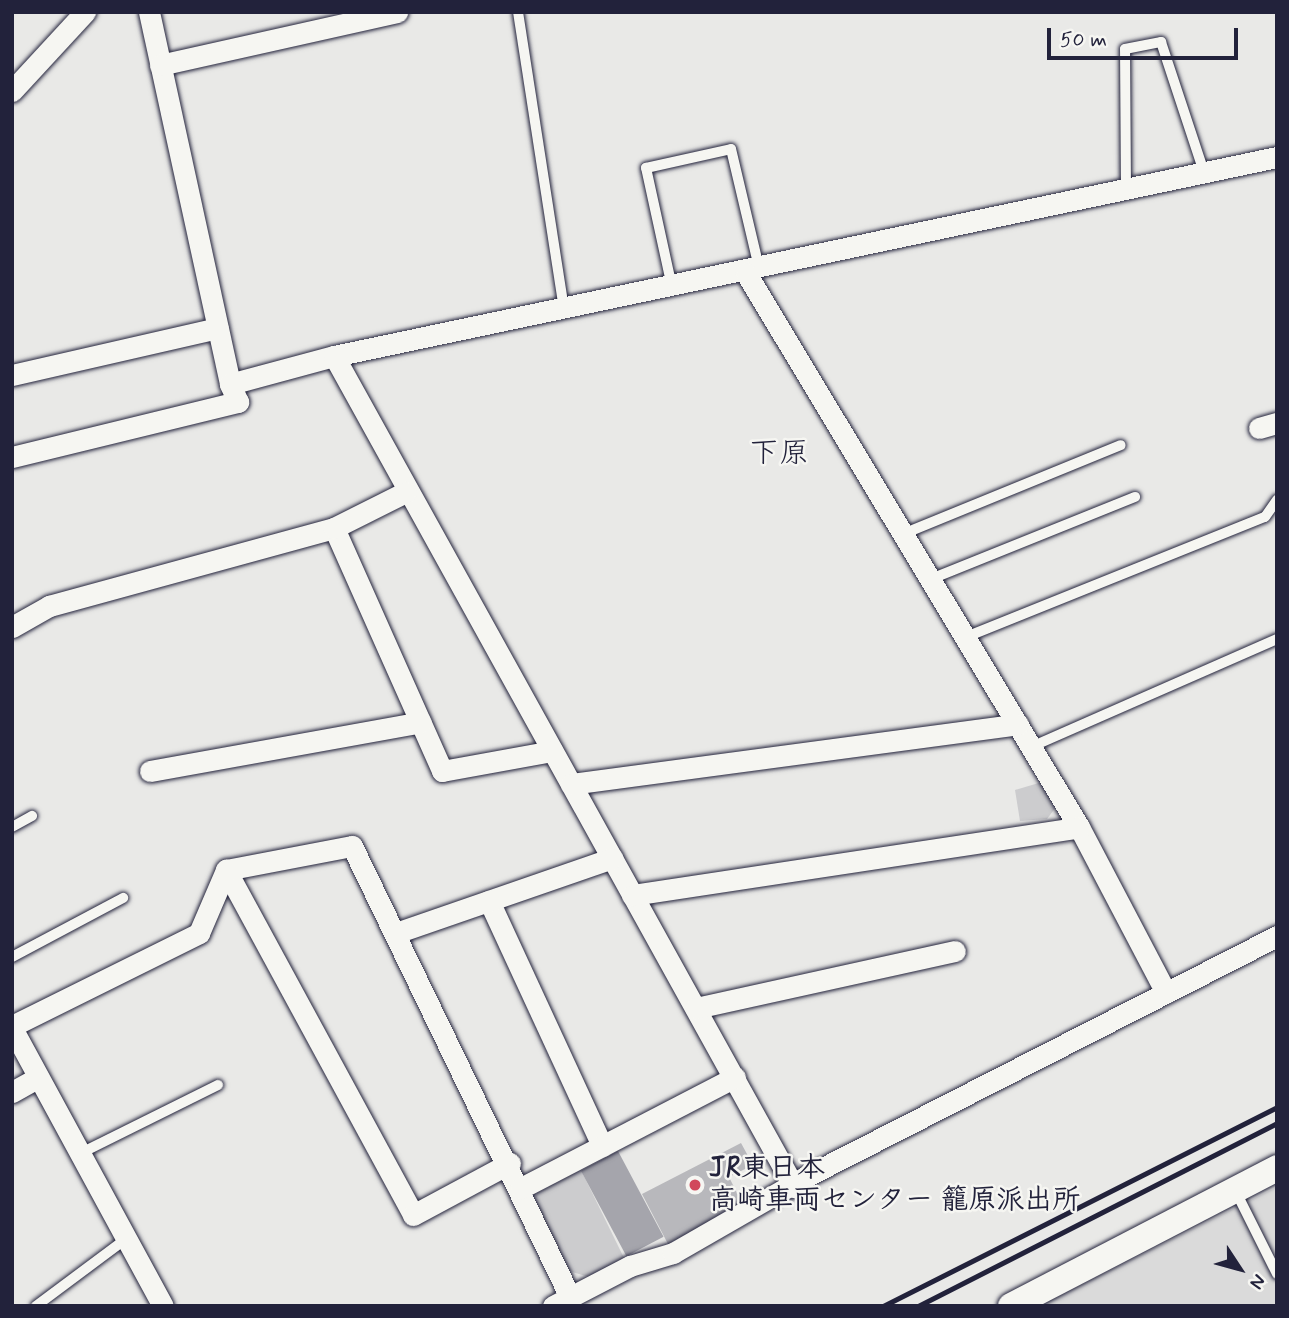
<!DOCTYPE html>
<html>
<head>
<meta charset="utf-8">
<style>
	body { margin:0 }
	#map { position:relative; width:1289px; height:1318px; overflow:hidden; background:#e9e9e7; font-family:Mynerve,"Klee One",sans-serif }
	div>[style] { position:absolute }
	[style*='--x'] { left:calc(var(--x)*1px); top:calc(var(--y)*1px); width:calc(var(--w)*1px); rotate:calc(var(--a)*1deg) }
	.built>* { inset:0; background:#dadada }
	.green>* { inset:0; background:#ccccce }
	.water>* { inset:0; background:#a5a5ac; transform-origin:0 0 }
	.building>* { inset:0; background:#b8b8bc }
	.roads { filter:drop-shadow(0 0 2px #22223b) drop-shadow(0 0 2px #22223b) }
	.service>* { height:10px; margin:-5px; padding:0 5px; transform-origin:5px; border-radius:5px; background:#f6f6f2 }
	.minor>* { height:21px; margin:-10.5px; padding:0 10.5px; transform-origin:10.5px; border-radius:10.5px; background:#f6f6f2 }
	.tertiary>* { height:26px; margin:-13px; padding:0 13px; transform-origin:13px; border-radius:13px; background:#f6f6f2 }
	.rail>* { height:5px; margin:-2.5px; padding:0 2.5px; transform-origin:2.5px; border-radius:2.5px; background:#22223b }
	.dots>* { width:19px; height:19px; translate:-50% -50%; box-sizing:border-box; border:4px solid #f6f6f2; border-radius:50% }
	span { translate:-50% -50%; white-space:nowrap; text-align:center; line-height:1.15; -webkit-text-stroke:5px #f6f6f2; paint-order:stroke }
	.poi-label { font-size:28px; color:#22223b; font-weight:700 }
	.left { translate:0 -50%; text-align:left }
	.neighbourhood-label { font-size:30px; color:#22223b }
	.frame { position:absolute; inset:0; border:14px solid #22223b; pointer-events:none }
	.north { position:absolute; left:1205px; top:1234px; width:70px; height:70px; -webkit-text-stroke:5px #f6f6f2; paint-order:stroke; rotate:126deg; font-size:19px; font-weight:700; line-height:28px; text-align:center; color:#22223b }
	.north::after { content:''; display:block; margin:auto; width:24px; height:32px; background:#22223b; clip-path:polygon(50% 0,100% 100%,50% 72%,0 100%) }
	.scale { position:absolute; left:1047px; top:28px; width:191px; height:32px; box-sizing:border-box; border:4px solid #22223b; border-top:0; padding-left:9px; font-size:21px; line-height:24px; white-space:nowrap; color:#22223b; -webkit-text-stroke:5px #f6f6f2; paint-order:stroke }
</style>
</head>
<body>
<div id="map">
	<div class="built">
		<i style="clip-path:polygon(1277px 1187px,1277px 1306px,1039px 1306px)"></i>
	</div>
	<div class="green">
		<i style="clip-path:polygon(1042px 782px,1056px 807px,1047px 819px,1020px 821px,1015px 790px)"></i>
		<i style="clip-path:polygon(581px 1170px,624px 1258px,589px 1277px,569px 1271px,533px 1205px,537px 1193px)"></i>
	</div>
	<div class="water">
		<i style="left:618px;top:1151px;width:97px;height:42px;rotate:62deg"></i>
	</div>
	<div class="building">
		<i style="clip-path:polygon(741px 1143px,753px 1165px,729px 1177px,743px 1205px,668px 1244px,642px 1194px)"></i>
	</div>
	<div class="roads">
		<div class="service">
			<i style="--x:518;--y:12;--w:302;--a:81.2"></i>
			<i style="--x:1126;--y:190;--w:141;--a:-90.4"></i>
			<i style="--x:1125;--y:49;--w:37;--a:-11"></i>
			<i style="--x:1161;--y:42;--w:137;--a:71.7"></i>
			<i style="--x:672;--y:287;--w:122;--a:-102.3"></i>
			<i style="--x:646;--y:168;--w:87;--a:-12.6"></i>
			<i style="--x:731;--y:149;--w:121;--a:76.7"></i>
			<i style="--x:903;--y:534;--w:235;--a:-22.2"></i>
			<i style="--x:931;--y:579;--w:220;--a:-21.9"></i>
			<i style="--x:966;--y:637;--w:322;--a:-21.9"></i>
			<i style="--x:1265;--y:517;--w:21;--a:-55"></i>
			<i style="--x:1031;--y:747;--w:269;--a:-23.7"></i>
			<i style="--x:12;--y:827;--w:23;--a:-29"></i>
			<i style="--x:12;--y:957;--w:126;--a:-28"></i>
			<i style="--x:81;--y:1153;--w:153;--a:-26.4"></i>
			<i style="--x:1235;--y:1190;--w:94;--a:63.4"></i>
			<i style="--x:36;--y:1306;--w:112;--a:-36.7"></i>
		</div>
		<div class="minor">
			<i style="--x:149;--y:12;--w:381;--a:77.7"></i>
			<i style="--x:230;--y:384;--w:108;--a:-15.1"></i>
			<i style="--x:334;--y:356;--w:964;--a:-11.92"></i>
			<i style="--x:160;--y:65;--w:243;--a:-12.6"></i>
			<i style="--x:12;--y:91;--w:108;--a:-47.3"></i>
			<i style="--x:746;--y:273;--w:646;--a:58.99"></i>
			<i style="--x:1079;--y:827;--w:187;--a:62.3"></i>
			<i style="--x:334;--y:356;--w:950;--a:61.03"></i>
			<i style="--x:12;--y:375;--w:211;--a:-12.9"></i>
			<i style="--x:1259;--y:428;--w:19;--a:-16"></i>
			<i style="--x:12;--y:457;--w:233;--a:-13.7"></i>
			<i style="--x:238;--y:402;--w:20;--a:-114"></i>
			<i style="--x:334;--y:528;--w:266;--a:66"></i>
			<i style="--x:442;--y:771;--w:112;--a:-10.3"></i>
			<i style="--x:12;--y:627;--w:43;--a:-29.6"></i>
			<i style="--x:49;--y:606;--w:295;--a:-15.3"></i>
			<i style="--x:334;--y:528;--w:80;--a:-26.6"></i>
			<i style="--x:150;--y:771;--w:275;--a:-10.2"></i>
			<i style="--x:571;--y:784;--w:451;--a:-7.6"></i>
			<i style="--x:226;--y:870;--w:392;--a:61.5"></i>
			<i style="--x:413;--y:1215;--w:110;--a:-28.2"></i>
			<i style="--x:632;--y:895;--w:452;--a:-8.6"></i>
			<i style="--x:489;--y:901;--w:270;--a:65.2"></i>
			<i style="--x:396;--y:933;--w:229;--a:-19.1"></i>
			<i style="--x:696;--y:1008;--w:265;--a:-12.4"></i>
			<i style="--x:12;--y:1026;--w:209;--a:-26.4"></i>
			<i style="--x:199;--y:933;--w:69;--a:-66.8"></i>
			<i style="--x:226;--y:870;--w:128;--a:-10.8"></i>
			<i style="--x:352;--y:846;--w:501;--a:64.2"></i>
			<i style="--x:12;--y:1028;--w:316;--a:61.5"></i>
			<i style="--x:12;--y:1092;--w:29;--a:-29"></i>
			<i style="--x:521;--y:1188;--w:241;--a:-27.4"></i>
			<i style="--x:553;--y:1306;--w:87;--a:-27.5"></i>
			<i style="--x:630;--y:1266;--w:45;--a:-16.8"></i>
			<i style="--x:673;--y:1253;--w:155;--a:-29.9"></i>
			<i style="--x:807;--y:1176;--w:528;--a:-27.05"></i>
		</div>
		<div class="tertiary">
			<i style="--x:1011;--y:1306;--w:300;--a:-27.4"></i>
		</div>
	</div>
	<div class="rail">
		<i style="--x:883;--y:1306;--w:441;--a:-26.8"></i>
		<i style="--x:918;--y:1306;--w:403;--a:-27"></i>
	</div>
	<div class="dots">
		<i style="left:695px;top:1185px;background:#d1495b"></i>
	</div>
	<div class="poi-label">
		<span class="left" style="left:709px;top:1185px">JR東日本<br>高崎車両センター 籠原派出所</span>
	</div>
	<div class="neighbourhood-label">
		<span style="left:779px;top:454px">下原</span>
	</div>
	<div class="frame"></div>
	<div class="north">N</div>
	<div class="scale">50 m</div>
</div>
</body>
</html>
